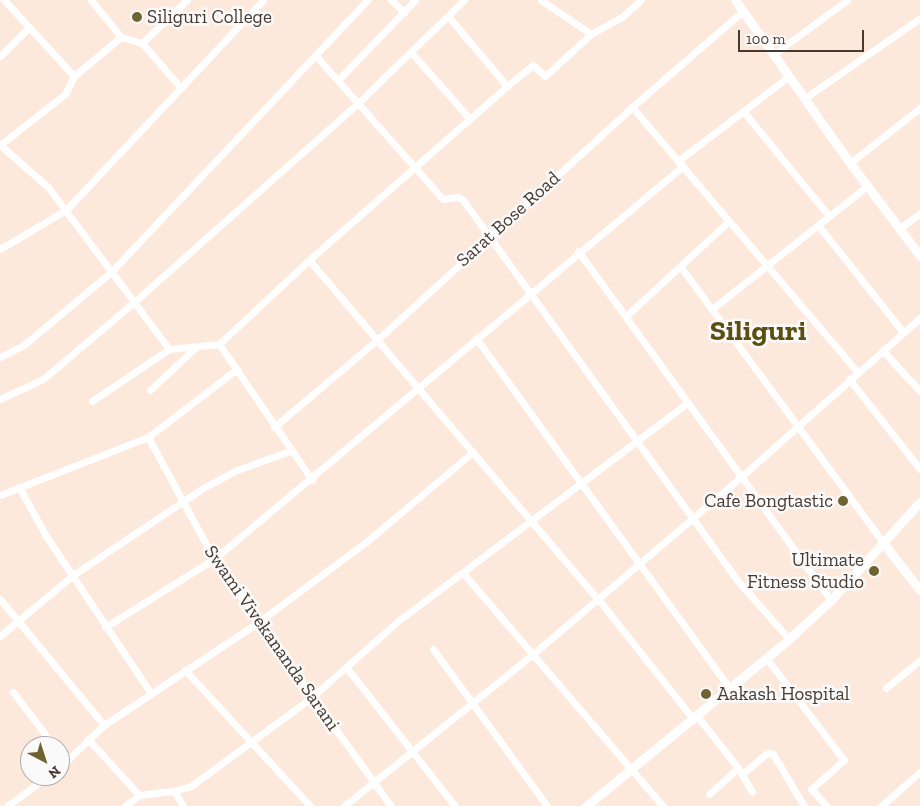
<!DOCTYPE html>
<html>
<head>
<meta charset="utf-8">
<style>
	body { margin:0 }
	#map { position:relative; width:920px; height:806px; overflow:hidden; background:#fde9dc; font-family:"Zilla Slab",serif }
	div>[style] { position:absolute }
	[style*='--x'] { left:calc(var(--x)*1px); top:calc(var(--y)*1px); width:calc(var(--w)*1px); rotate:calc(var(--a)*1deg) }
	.minor>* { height:7px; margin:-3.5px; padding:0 3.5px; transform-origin:3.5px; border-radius:3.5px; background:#fff }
	.tertiary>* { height:9px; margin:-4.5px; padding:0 4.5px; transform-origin:4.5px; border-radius:4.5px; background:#fff }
	.dots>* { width:14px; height:14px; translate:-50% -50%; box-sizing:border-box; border:2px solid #fafafa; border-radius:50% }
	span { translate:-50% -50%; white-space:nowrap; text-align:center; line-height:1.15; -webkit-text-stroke:5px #fafafa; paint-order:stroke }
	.poi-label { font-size:19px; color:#473a31 }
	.left { translate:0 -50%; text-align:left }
	.right { translate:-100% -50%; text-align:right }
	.street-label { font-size:19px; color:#473a31 }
	.town-label { font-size:29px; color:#5b4e0f; font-weight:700 }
	.north { position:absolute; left:20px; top:736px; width:50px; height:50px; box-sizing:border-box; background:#fafafa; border:1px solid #b2adaa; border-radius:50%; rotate:140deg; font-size:14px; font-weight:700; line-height:20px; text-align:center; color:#473a31 }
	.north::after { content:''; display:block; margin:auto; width:18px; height:22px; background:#6f6330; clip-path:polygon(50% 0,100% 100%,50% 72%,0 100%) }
	.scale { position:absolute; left:738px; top:30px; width:126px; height:22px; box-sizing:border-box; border:2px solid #473a31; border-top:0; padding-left:6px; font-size:15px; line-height:18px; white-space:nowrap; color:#473a31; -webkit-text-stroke:4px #fafafa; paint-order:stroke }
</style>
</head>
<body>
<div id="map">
	<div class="minor">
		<i style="--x:4;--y:0;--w:103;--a:47.4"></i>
		<i style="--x:74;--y:76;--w:61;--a:-39.7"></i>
		<i style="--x:91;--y:0;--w:48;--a:51"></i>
		<i style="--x:121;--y:37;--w:22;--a:16"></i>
		<i style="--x:142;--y:43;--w:60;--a:49.1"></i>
		<i style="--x:391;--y:0;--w:18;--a:43"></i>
		<i style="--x:541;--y:0;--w:60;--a:34.2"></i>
		<i style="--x:448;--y:16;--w:92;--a:49.9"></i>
		<i style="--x:142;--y:43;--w:62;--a:-43.7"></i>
		<i style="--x:411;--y:52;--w:88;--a:48.7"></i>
		<i style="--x:774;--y:54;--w:91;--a:-36.5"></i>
		<i style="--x:0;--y:56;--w:41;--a:-45"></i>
		<i style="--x:316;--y:56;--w:191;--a:48.4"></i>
		<i style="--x:443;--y:199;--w:14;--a:-8"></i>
		<i style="--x:457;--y:197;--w:7;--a:27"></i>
		<i style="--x:463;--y:200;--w:468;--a:54.2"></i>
		<i style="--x:737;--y:580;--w:79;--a:48.6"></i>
		<i style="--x:339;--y:79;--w:110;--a:-46.1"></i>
		<i style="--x:805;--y:98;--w:140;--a:-34.8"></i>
		<i style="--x:632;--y:107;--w:347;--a:49.6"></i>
		<i style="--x:743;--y:111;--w:136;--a:50.7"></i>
		<i style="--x:0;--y:145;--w:64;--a:41.2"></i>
		<i style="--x:48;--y:187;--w:202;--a:53.2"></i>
		<i style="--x:0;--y:145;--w:83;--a:-38.1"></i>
		<i style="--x:65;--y:94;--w:20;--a:-63"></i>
		<i style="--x:678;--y:161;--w:140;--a:-37.4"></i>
		<i style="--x:850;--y:163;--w:89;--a:-38.2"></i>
		<i style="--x:818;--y:225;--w:137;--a:51.5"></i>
		<i style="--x:899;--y:229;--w:26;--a:-37"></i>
		<i style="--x:0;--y:249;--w:77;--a:-30.6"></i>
		<i style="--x:66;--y:210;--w:288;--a:-46.8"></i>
		<i style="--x:578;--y:251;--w:431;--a:54.1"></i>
		<i style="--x:309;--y:260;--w:445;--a:49.6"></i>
		<i style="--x:598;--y:599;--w:154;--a:51.6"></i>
		<i style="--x:680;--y:266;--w:345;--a:53.7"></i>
		<i style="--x:712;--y:309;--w:198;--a:-38.4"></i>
		<i style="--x:626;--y:316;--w:139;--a:-42.7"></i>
		<i style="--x:476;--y:338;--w:435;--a:54.1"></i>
		<i style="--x:219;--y:344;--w:165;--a:55.6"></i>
		<i style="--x:882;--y:350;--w:56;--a:47.2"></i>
		<i style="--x:0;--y:357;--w:28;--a:-27"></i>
		<i style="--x:25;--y:344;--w:112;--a:-39.9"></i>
		<i style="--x:111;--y:272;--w:374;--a:-46.7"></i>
		<i style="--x:849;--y:379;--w:115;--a:51.7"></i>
		<i style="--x:150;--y:390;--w:63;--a:-43.1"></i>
		<i style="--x:0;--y:399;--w:47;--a:-24.9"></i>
		<i style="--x:43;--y:379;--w:119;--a:-40.2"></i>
		<i style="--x:134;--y:302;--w:300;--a:-41.6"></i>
		<i style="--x:358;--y:103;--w:148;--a:-44.2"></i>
		<i style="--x:92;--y:401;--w:93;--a:-34"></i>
		<i style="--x:169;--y:349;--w:50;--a:-5.7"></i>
		<i style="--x:219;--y:344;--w:123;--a:-43"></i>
		<i style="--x:309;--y:260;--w:264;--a:-41.3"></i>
		<i style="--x:507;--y:86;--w:33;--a:-39"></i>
		<i style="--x:533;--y:65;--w:16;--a:43"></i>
		<i style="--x:545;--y:76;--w:62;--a:-42.4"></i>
		<i style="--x:591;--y:34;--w:35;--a:-29"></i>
		<i style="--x:622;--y:17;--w:25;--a:-42"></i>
		<i style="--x:274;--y:427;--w:135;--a:-40.2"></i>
		<i style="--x:377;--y:340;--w:345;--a:-42.4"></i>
		<i style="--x:632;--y:107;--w:147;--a:-40.9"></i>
		<i style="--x:148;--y:437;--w:139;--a:61.6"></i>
		<i style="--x:214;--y:559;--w:304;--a:54.4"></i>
		<i style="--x:19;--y:487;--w:56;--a:61.1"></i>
		<i style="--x:46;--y:536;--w:187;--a:56.3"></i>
		<i style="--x:0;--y:495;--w:159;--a:-21.4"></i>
		<i style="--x:148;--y:437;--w:112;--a:-37.4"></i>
		<i style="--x:463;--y:573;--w:307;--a:49.4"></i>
		<i style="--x:0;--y:599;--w:163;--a:50.5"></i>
		<i style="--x:105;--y:627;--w:128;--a:-32"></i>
		<i style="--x:214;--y:559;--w:612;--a:-39.96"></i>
		<i style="--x:0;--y:636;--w:95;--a:-39.9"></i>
		<i style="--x:73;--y:575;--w:156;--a:-33.8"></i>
		<i style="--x:203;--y:488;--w:38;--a:-28"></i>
		<i style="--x:237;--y:470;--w:56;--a:-19.7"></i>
		<i style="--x:433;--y:649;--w:194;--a:54"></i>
		<i style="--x:767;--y:659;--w:127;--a:52.7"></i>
		<i style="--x:844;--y:760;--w:44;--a:138.7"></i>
		<i style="--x:811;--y:789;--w:23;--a:47"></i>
		<i style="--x:347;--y:668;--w:175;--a:52"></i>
		<i style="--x:185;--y:670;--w:185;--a:47.4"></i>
		<i style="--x:886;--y:688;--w:44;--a:-39.5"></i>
		<i style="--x:13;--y:692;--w:68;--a:52.8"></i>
		<i style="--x:698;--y:717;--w:65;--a:51.9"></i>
		<i style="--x:738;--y:768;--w:39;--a:138"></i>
		<i style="--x:88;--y:739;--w:76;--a:47.7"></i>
		<i style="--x:139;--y:795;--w:35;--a:-7"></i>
		<i style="--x:174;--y:791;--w:18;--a:-16"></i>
		<i style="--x:191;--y:786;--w:150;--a:-36.3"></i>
		<i style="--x:312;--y:697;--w:115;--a:-41.5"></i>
		<i style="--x:398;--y:621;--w:362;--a:-37"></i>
		<i style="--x:60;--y:754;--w:10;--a:53"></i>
		<i style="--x:60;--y:767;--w:61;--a:-43.7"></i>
		<i style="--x:104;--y:725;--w:184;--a:-33.7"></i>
		<i style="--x:257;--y:623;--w:136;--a:-36.6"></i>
		<i style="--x:366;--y:542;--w:140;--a:-40.1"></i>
		<i style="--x:740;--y:771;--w:24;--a:60"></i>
		<i style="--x:742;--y:774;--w:33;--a:-40"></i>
		<i style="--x:767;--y:753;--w:6;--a:9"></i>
		<i style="--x:773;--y:754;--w:61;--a:59.2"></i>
		<i style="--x:174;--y:791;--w:17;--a:59"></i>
		<i style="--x:7;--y:806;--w:51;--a:-36.2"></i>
		<i style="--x:125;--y:806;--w:18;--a:-38"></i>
		<i style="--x:344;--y:806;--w:243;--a:-38.8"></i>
		<i style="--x:533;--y:654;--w:275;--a:-40.4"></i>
		<i style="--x:742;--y:476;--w:238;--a:-41.6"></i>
		<i style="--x:881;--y:806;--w:52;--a:-41.1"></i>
	</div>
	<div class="tertiary">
		<i style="--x:735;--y:0;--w:199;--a:54.8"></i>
		<i style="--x:850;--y:163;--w:116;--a:53"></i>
		<i style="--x:884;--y:544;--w:58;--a:52"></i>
		<i style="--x:586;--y:806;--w:263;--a:-39.4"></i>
		<i style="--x:789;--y:639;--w:57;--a:-42.9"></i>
		<i style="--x:831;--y:600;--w:132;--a:-47.8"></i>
	</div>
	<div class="dots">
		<i style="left:137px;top:17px;background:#6f6330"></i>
		<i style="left:843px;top:501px;background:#6f6330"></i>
		<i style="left:874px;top:571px;background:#6f6330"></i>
		<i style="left:706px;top:694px;background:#6f6330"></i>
	</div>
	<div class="poi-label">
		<span class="left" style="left:147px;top:17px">Siliguri College</span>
		<span class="right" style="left:833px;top:501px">Cafe Bongtastic</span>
		<span class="right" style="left:864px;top:571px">Ultimate<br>Fitness Studio</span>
		<span class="left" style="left:717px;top:694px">Aakash Hospital</span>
	</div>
	<div class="street-label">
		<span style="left:508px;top:219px;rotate:-42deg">Sarat Bose Road</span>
		<span style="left:272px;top:638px;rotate:55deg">Swami Vivekananda Sarani</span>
	</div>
	<div class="town-label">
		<span style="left:758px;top:331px">Siliguri</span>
	</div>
	<div class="north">N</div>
	<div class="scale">100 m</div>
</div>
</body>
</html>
